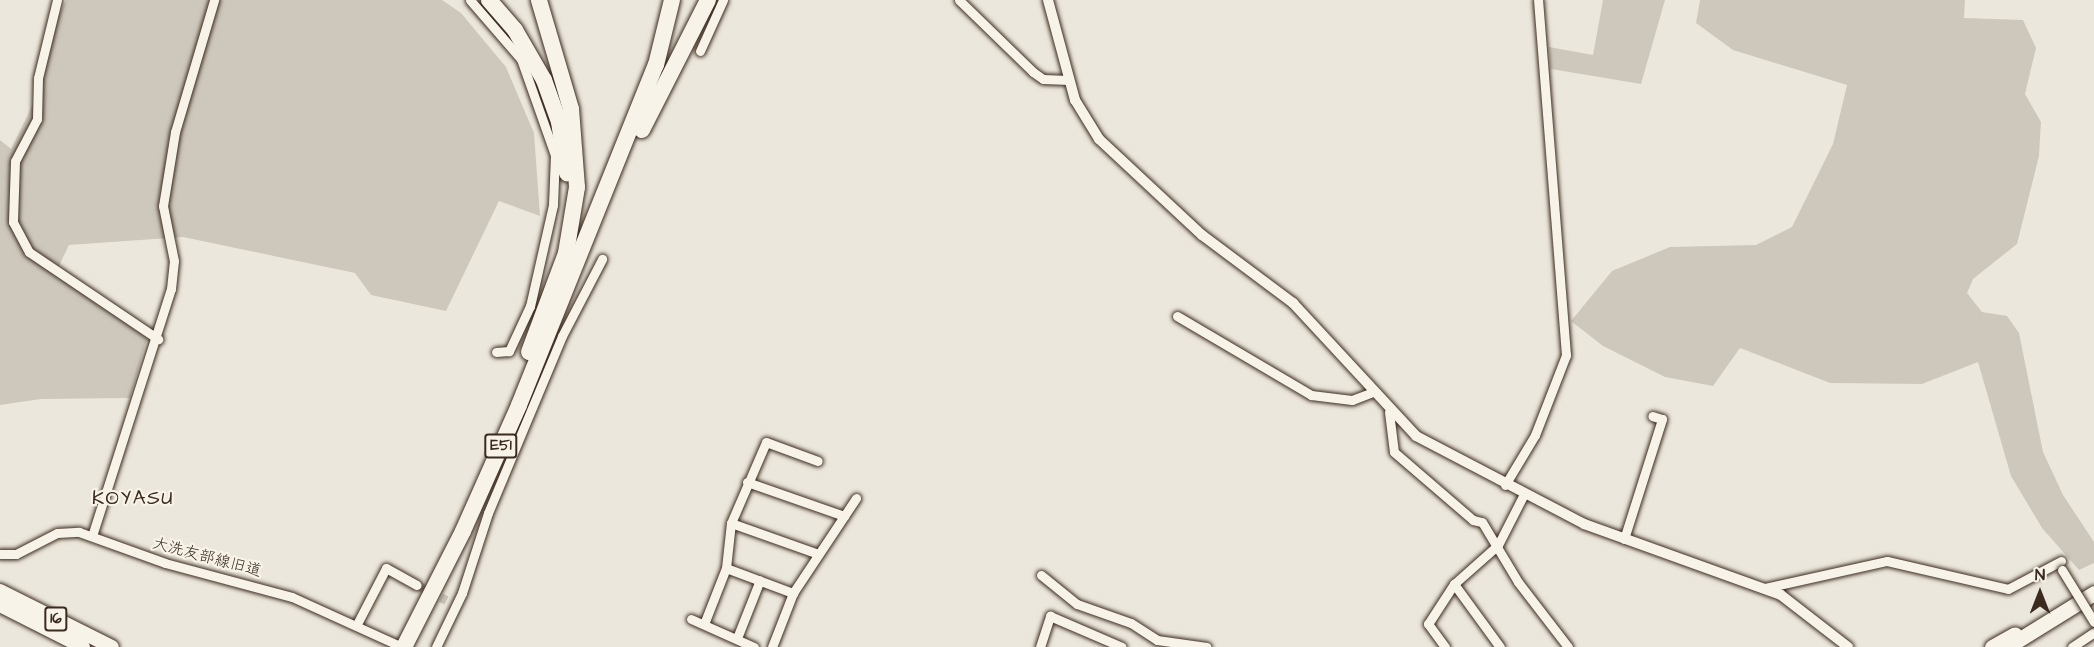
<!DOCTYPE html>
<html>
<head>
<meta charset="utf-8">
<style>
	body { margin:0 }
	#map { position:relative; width:2094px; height:647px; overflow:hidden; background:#ece7dc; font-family:"Architects Daughter","Klee One",sans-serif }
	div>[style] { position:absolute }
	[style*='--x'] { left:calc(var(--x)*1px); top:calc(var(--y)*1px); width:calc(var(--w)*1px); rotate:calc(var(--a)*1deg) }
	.green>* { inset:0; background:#cec8bc }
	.minor-tunnel>* { height:9px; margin-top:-4.5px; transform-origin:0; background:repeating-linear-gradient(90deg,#c9c1b6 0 9px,transparent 0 13.5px) }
	.roads { filter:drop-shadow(0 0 2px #3b2a1e) drop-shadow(0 0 2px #3b2a1e) }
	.minor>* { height:9px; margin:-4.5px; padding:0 4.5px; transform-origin:4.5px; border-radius:4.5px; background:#f7f3e8 }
	.tertiary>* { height:10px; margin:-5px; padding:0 5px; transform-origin:5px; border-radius:5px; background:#f7f3e8 }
	.primary>* { height:14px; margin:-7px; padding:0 7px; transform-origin:7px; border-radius:7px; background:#f7f3e8 }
	.trunk>* { height:15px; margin:-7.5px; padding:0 7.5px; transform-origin:7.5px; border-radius:7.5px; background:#f7f3e8 }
	.motorway>* { height:16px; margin:-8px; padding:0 8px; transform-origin:8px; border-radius:8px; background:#f7f3e8 }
	.bridges { filter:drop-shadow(0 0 2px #3b2a1e) drop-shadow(0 0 2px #3b2a1e) }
	.minor-bridge>* { height:9px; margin:-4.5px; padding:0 4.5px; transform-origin:4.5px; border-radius:4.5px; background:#f7f3e8 }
	span { translate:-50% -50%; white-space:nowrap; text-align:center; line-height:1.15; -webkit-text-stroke:4.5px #f7f3e8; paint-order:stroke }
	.shield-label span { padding:2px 4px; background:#f7f3e8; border:2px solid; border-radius:4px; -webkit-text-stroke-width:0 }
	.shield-label { font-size:15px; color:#3b2a1e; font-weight:700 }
	.street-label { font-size:16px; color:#3b2a1e }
	.quarter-label { font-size:20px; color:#3b2a1e; letter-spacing:1.5px }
	.north { position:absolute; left:2010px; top:563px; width:60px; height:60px; -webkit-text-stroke:4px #f7f3e8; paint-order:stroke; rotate:0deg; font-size:16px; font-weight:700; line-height:24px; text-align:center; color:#3b2a1e }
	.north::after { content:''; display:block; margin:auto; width:21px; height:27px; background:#3b2a1e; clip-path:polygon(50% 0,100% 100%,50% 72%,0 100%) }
</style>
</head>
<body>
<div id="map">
	<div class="green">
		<i style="clip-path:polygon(66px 0,442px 0,461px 13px,506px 67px,534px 133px,540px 216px,499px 201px,446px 311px,371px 295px,355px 273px,183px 237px,69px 245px,57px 270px,148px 335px,130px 398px,41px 399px,0 405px,0 140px,11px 149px,33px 104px,36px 68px)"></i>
		<i style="clip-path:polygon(1603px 0,1665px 0,1641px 84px,1551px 69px,1549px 47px,1593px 55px)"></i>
		<i style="clip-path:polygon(1700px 0,1965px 0,1964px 18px,2023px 20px,2036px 48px,2025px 94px,2041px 122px,2039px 156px,2017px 244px,1973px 279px,1967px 293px,1982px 312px,2007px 316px,2019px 333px,2043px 452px,2063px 495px,2094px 542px,2094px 563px,2079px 570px,2042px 528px,2011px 476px,1978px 362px,1922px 384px,1830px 383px,1740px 348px,1713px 386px,1665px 377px,1603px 346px,1571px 321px,1612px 271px,1670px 247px,1756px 245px,1792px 227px,1833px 144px,1847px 85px,1733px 50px,1696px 23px)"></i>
	</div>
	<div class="minor-tunnel">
		<i style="--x:417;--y:585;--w:33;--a:27"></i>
	</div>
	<div class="roads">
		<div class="minor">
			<i style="--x:57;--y:0;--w:80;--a:103.7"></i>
			<i style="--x:38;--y:78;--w:41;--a:91.4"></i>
			<i style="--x:37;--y:119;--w:47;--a:117.6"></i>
			<i style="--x:15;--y:161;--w:61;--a:91.9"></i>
			<i style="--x:13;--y:222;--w:34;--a:62"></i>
			<i style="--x:29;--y:252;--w:156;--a:34"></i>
			<i style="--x:470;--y:0;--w:78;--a:49.2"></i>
			<i style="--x:521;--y:59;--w:102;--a:70.5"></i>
			<i style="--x:555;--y:155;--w:50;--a:92.3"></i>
			<i style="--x:553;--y:205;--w:104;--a:102.8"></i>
			<i style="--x:530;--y:306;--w:50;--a:115"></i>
			<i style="--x:509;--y:351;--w:13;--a:176"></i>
			<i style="--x:959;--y:0;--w:103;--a:44.2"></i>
			<i style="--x:1033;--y:72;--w:12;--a:35"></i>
			<i style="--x:1043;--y:79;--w:26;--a:2"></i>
			<i style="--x:700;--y:51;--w:56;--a:-65.7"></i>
			<i style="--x:1177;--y:316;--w:156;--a:30.5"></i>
			<i style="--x:1311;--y:395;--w:41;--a:7"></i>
			<i style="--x:1352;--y:400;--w:22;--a:-21"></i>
			<i style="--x:1389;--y:412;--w:40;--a:82.9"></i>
			<i style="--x:1394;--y:452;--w:104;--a:40.7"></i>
			<i style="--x:1473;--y:520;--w:9;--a:13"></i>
			<i style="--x:1482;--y:522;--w:70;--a:59"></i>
			<i style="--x:1518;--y:582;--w:82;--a:52.4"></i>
			<i style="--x:747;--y:482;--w:103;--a:19.3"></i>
			<i style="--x:1505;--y:485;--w:58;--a:-59"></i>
			<i style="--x:1535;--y:435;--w:86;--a:-68.8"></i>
			<i style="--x:1566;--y:355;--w:356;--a:-94.5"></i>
			<i style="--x:731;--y:523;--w:92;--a:19.6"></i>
			<i style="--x:92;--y:536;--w:259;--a:-72.3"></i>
			<i style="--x:171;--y:289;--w:28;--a:-84"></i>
			<i style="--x:174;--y:261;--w:56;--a:-101.3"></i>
			<i style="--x:163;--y:206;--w:75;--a:-80.8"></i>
			<i style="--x:175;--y:132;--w:138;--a:-73.5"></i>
			<i style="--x:1624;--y:539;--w:126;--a:-72.4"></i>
			<i style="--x:1662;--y:419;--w:10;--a:-163"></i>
			<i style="--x:0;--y:554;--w:16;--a:0"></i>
			<i style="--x:16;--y:554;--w:46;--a:-27.1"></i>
			<i style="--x:57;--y:533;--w:22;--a:-3"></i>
			<i style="--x:79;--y:532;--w:91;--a:19.8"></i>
			<i style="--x:165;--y:563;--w:131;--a:15"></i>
			<i style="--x:292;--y:597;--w:121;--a:24.4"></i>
			<i style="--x:726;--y:568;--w:72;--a:20.5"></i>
			<i style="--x:1041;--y:575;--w:46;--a:38.9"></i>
			<i style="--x:1077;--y:604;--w:57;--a:19.4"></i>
			<i style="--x:1131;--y:623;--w:31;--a:33"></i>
			<i style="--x:1157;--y:640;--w:50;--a:8"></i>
			<i style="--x:1454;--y:584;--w:78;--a:53.9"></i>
			<i style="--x:1765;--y:588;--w:125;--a:-12.5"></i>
			<i style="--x:1887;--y:561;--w:124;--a:13"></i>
			<i style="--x:2008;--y:589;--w:60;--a:-27.8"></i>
			<i style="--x:691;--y:619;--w:69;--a:24"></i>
			<i style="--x:357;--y:624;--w:63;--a:-62.6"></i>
			<i style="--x:386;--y:568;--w:35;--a:29"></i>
			<i style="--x:704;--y:624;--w:60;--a:-68.6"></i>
			<i style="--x:726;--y:568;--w:45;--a:-83.7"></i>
			<i style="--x:731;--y:523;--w:88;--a:-66.6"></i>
			<i style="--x:766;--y:442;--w:55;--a:20.1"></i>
			<i style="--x:737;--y:638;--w:62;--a:-68.4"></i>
			<i style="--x:436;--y:647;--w:60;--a:-64.3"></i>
			<i style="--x:462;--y:593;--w:84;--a:-72"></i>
			<i style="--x:488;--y:513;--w:192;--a:-67.3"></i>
			<i style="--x:562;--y:336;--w:87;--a:-62.5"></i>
			<i style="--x:772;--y:647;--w:58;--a:-68.7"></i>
			<i style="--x:793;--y:593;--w:114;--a:-56.4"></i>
			<i style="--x:1040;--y:647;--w:33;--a:-72"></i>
			<i style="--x:1050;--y:616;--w:78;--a:23.3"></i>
			<i style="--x:1445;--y:647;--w:29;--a:-126"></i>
			<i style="--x:1428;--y:624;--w:48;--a:-57"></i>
			<i style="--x:1454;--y:584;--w:59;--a:-41.6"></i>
			<i style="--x:1498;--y:545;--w:57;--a:-63"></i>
			<i style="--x:2072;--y:647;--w:27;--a:-34"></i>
		</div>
		<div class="tertiary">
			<i style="--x:1048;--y:0;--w:104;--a:74.9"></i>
			<i style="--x:1075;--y:100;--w:46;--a:58.4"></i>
			<i style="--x:1099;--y:139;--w:141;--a:43"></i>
			<i style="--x:1202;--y:235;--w:114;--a:36.8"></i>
			<i style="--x:1293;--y:303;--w:181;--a:47.2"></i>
			<i style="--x:1416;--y:436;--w:190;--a:27.6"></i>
			<i style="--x:1584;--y:524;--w:209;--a:19.8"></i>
			<i style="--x:1781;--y:595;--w:85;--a:37.8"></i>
		</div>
		<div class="primary">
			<i style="--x:0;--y:591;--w:125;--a:26.6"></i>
			<i style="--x:0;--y:605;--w:93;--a:26.8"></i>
		</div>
		<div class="trunk">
			<i style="--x:1992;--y:647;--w:26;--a:-29"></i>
			<i style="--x:2007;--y:647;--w:102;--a:-31.8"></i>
		</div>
		<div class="motorway">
			<i style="--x:489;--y:0;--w:40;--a:49"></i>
			<i style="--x:515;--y:30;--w:58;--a:59.9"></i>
			<i style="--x:544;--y:80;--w:45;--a:70.3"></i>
			<i style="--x:559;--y:122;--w:52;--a:81.1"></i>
			<i style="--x:642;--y:130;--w:146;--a:-63.1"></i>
			<i style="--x:529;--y:352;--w:106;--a:-69.5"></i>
			<i style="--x:566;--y:253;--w:67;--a:-80.5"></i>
			<i style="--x:577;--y:187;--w:78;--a:-94.4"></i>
			<i style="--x:571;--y:109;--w:114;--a:-106.4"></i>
			<i style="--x:404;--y:647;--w:130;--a:-63"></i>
			<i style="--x:463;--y:531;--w:138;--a:-66"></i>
			<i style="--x:519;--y:405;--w:367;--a:-68.1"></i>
			<i style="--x:656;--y:65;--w:67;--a:-76.2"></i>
		</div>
	</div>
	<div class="bridges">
		<div class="minor-bridge">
			<i style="--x:2062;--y:570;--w:61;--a:58.4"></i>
		</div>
	</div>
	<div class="shield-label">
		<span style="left:501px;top:446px">E51</span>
		<span style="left:56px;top:619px">16</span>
	</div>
	<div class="street-label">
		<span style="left:207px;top:557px;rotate:15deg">大洗友部線旧道</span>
	</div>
	<div class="quarter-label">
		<span style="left:133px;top:498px">KOYASU</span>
	</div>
	<div class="north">N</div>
</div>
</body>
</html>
